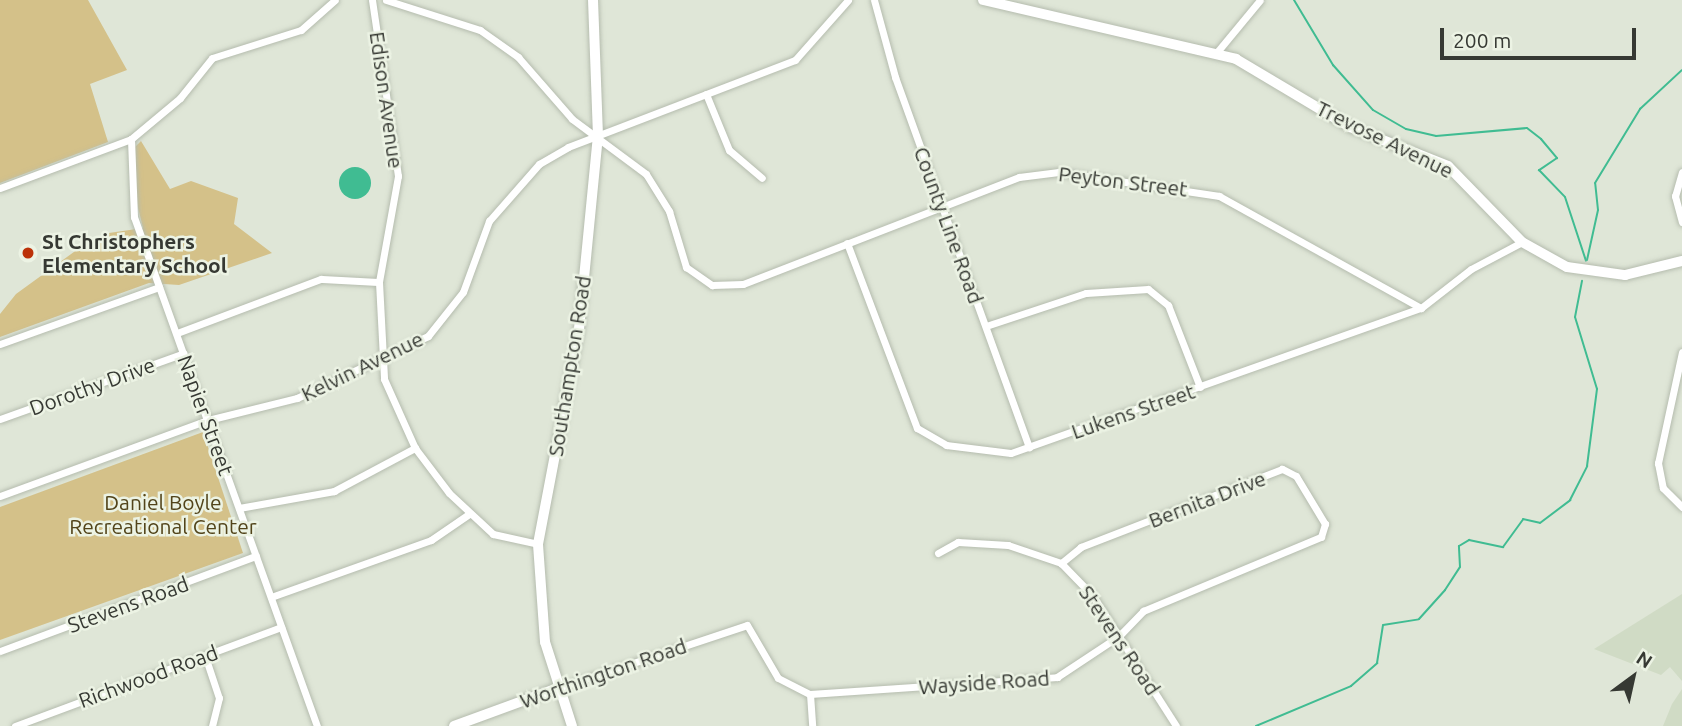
<!DOCTYPE html>
<html>
<head>
<meta charset="utf-8">
<style>
	body { margin:0 }
	#map { position:relative; width:1682px; height:726px; overflow:hidden; background:#dfe6d7; font-family:Ubuntu,sans-serif }
	div>[style] { position:absolute }
	[style*='--x'] { left:calc(var(--x)*1px); top:calc(var(--y)*1px); width:calc(var(--w)*1px); rotate:calc(var(--a)*1deg) }
	.built>* { inset:0; background:#d0dbc5 }
	.green>* { inset:0; background:#d4c189 }
	.water>* { inset:0; background:#40bc92 }
	.round { border-radius:50% }
	.stream>* { height:2px; margin:-1px; padding:0 1px; transform-origin:1px; border-radius:1px; background:#40bc92 }
	.roads { filter:drop-shadow(0 0 2px #b5bcae) drop-shadow(0 0 2px #b5bcae) }
	.street>* { height:7px; margin:-3.5px; padding:0 3.5px; transform-origin:3.5px; border-radius:3.5px; background:#fff }
	.secondary>* { height:10px; margin:-5px; padding:0 5px; transform-origin:5px; border-radius:5px; background:#fff }
	.dots>* { width:19px; height:19px; translate:-50% -50%; box-sizing:border-box; border:4px solid #ecf3e4; border-radius:50% }
	span { translate:-50% -50%; white-space:nowrap; text-align:center; line-height:1.15; -webkit-text-stroke:5px #ecf3e4; paint-order:stroke }
	.street-label { font-size:21px; color:#363933 }
	.poi-label { font-size:21px; color:#363933; font-weight:700 }
	.left { translate:0 -50%; text-align:left }
	.park-label { font-size:21px; color:#52441a }
	.north { position:absolute; left:1598px; top:642px; width:70px; height:70px; -webkit-text-stroke:5px #ecf3e4; paint-order:stroke; rotate:33deg; font-size:19px; font-weight:700; line-height:28px; text-align:center; color:#363933 }
	.north::after { content:''; display:block; margin:auto; width:24px; height:32px; background:#363933; clip-path:polygon(50% 0,100% 100%,50% 72%,0 100%) }
	.scale { position:absolute; left:1440px; top:28px; width:196px; height:32px; box-sizing:border-box; border:4px solid #363933; border-top:0; padding-left:9px; font-size:21px; line-height:24px; white-space:nowrap; color:#363933; -webkit-text-stroke:5px #ecf3e4; paint-order:stroke }
</style>
</head>
<body>
<div id="map">
	<div class="built">
		<i style="clip-path:polygon(1682px 594px,1682px 681px,1670px 667px,1661px 675px,1594px 649px)"></i>
		<i style="clip-path:polygon(1682px 689px,1682px 726px,1663px 726px,1672px 704px)"></i>
	</div>
	<div class="green">
		<i style="clip-path:polygon(0 0,88px 0,127px 70px,90px 84px,108px 142px,0 183px)"></i>
		<i style="clip-path:polygon(141px 141px,170px 189px,191px 181px,238px 198px,234px 224px,272px 253px,179px 285px,149px 283px,0 337px,0 314px,16px 294px,78px 249px,109px 233px,143px 228px,133px 187px,135px 147px)"></i>
		<i style="clip-path:polygon(203px 432px,243px 553px,0 640px,0 507px)"></i>
	</div>
	<div class="water">
		<i class="round" style="left:339px;top:167px;width:32px;height:32px"></i>
	</div>
	<div class="stream">
		<i style="--x:1294;--y:0;--w:76;--a:59"></i>
		<i style="--x:1333;--y:65;--w:60;--a:48.4"></i>
		<i style="--x:1373;--y:110;--w:38;--a:30"></i>
		<i style="--x:1406;--y:129;--w:31;--a:13"></i>
		<i style="--x:1436;--y:136;--w:91;--a:-5"></i>
		<i style="--x:1527;--y:128;--w:18;--a:38"></i>
		<i style="--x:1541;--y:139;--w:25;--a:50"></i>
		<i style="--x:1557;--y:158;--w:22;--a:146"></i>
		<i style="--x:1539;--y:170;--w:37;--a:46"></i>
		<i style="--x:1565;--y:197;--w:67;--a:71.8"></i>
		<i style="--x:1587;--y:260;--w:51;--a:-77.6"></i>
		<i style="--x:1598;--y:210;--w:27;--a:-96"></i>
		<i style="--x:1595;--y:183;--w:87;--a:-58.7"></i>
		<i style="--x:1640;--y:109;--w:57;--a:-42.9"></i>
		<i style="--x:1256;--y:726;--w:103;--a:-22.8"></i>
		<i style="--x:1351;--y:686;--w:35;--a:-41"></i>
		<i style="--x:1377;--y:663;--w:38;--a:-81"></i>
		<i style="--x:1383;--y:625;--w:36;--a:-9"></i>
		<i style="--x:1419;--y:619;--w:39;--a:-48"></i>
		<i style="--x:1445;--y:590;--w:27;--a:-57"></i>
		<i style="--x:1460;--y:567;--w:21;--a:-93"></i>
		<i style="--x:1459;--y:546;--w:12;--a:-31"></i>
		<i style="--x:1469;--y:540;--w:35;--a:12"></i>
		<i style="--x:1503;--y:547;--w:34;--a:-54"></i>
		<i style="--x:1523;--y:519;--w:17;--a:13"></i>
		<i style="--x:1540;--y:523;--w:38;--a:-37"></i>
		<i style="--x:1570;--y:500;--w:38;--a:-63"></i>
		<i style="--x:1587;--y:466;--w:78;--a:-82.6"></i>
		<i style="--x:1597;--y:389;--w:75;--a:-107"></i>
		<i style="--x:1575;--y:317;--w:37;--a:-79"></i>
	</div>
	<div class="roads">
		<div class="street">
			<i style="--x:372;--y:0;--w:178;--a:81.6"></i>
			<i style="--x:398;--y:176;--w:108;--a:100.2"></i>
			<i style="--x:379;--y:282;--w:97;--a:87"></i>
			<i style="--x:384;--y:379;--w:76;--a:65.8"></i>
			<i style="--x:415;--y:448;--w:56;--a:52.9"></i>
			<i style="--x:449;--y:493;--w:60;--a:43"></i>
			<i style="--x:493;--y:534;--w:46;--a:12.5"></i>
			<i style="--x:386;--y:0;--w:99;--a:17.7"></i>
			<i style="--x:480;--y:30;--w:47;--a:35.4"></i>
			<i style="--x:518;--y:57;--w:82;--a:48.9"></i>
			<i style="--x:572;--y:119;--w:92;--a:36.6"></i>
			<i style="--x:646;--y:174;--w:44;--a:58.1"></i>
			<i style="--x:669;--y:211;--w:59;--a:73.1"></i>
			<i style="--x:686;--y:267;--w:32;--a:35"></i>
			<i style="--x:712;--y:285;--w:31;--a:-2"></i>
			<i style="--x:743;--y:284;--w:296;--a:-21.2"></i>
			<i style="--x:1019;--y:177;--w:40;--a:-7.1"></i>
			<i style="--x:1059;--y:172;--w:162;--a:8.5"></i>
			<i style="--x:1219;--y:196;--w:231;--a:29"></i>
			<i style="--x:874;--y:0;--w:80;--a:74.7"></i>
			<i style="--x:895;--y:77;--w:394;--a:70.1"></i>
			<i style="--x:1217;--y:52;--w:67;--a:-50.4"></i>
			<i style="--x:706;--y:94;--w:61;--a:67.7"></i>
			<i style="--x:729;--y:150;--w:43;--a:40.3"></i>
			<i style="--x:131;--y:139;--w:78;--a:87.8"></i>
			<i style="--x:134;--y:217;--w:541;--a:70.23"></i>
			<i style="--x:1682;--y:172;--w:25;--a:106"></i>
			<i style="--x:1675;--y:196;--w:27;--a:75"></i>
			<i style="--x:0;--y:188;--w:140;--a:-20.5"></i>
			<i style="--x:131;--y:139;--w:64;--a:-39.9"></i>
			<i style="--x:180;--y:98;--w:51;--a:-51.3"></i>
			<i style="--x:212;--y:58;--w:93;--a:-17.5"></i>
			<i style="--x:301;--y:30;--w:45;--a:-41.4"></i>
			<i style="--x:847;--y:243;--w:198;--a:69.3"></i>
			<i style="--x:917;--y:428;--w:34;--a:30"></i>
			<i style="--x:946;--y:445;--w:65;--a:7"></i>
			<i style="--x:1011;--y:453;--w:435;--a:-19.5"></i>
			<i style="--x:1421;--y:308;--w:63;--a:-38"></i>
			<i style="--x:1471;--y:269;--w:58;--a:-27.9"></i>
			<i style="--x:986;--y:326;--w:105;--a:-18.3"></i>
			<i style="--x:1086;--y:293;--w:62;--a:-3.7"></i>
			<i style="--x:1148;--y:289;--w:26;--a:39"></i>
			<i style="--x:1168;--y:305;--w:88;--a:68.7"></i>
			<i style="--x:177;--y:333;--w:154;--a:-20.6"></i>
			<i style="--x:321;--y:279;--w:58;--a:3"></i>
			<i style="--x:0;--y:344;--w:169;--a:-19.7"></i>
			<i style="--x:1682;--y:352;--w:114;--a:102.2"></i>
			<i style="--x:1658;--y:463;--w:25;--a:79"></i>
			<i style="--x:1663;--y:488;--w:27;--a:45"></i>
			<i style="--x:0;--y:419;--w:195;--a:-19.7"></i>
			<i style="--x:0;--y:496;--w:221;--a:-20.1"></i>
			<i style="--x:208;--y:420;--w:92;--a:-13.9"></i>
			<i style="--x:297;--y:398;--w:145;--a:-25.3"></i>
			<i style="--x:428;--y:336;--w:56;--a:-51.5"></i>
			<i style="--x:463;--y:292;--w:76;--a:-69.9"></i>
			<i style="--x:489;--y:221;--w:76;--a:-48.7"></i>
			<i style="--x:539;--y:164;--w:34;--a:-30"></i>
			<i style="--x:568;--y:147;--w:243;--a:-21"></i>
			<i style="--x:795;--y:60;--w:80;--a:-48.5"></i>
			<i style="--x:239;--y:508;--w:97;--a:-10.1"></i>
			<i style="--x:334;--y:491;--w:92;--a:-28"></i>
			<i style="--x:938;--y:553;--w:23;--a:-29"></i>
			<i style="--x:958;--y:542;--w:50;--a:3.4"></i>
			<i style="--x:1008;--y:545;--w:56;--a:18.8"></i>
			<i style="--x:1061;--y:563;--w:46;--a:45.9"></i>
			<i style="--x:1093;--y:596;--w:154;--a:57.4"></i>
			<i style="--x:271;--y:597;--w:170;--a:-19.6"></i>
			<i style="--x:431;--y:540;--w:46;--a:-34.4"></i>
			<i style="--x:0;--y:651;--w:273;--a:-20.4"></i>
			<i style="--x:205;--y:656;--w:44;--a:71.6"></i>
			<i style="--x:219;--y:698;--w:29;--a:104"></i>
			<i style="--x:558;--y:688;--w:199;--a:-18.4"></i>
			<i style="--x:747;--y:625;--w:61;--a:59.7"></i>
			<i style="--x:778;--y:678;--w:36;--a:27"></i>
			<i style="--x:810;--y:694;--w:248;--a:-3.9"></i>
			<i style="--x:1057;--y:677;--w:74;--a:-33.5"></i>
			<i style="--x:1119;--y:636;--w:35;--a:-46"></i>
			<i style="--x:1143;--y:611;--w:193;--a:-22.6"></i>
			<i style="--x:1321;--y:537;--w:14;--a:-73"></i>
			<i style="--x:1325;--y:524;--w:56;--a:-121.1"></i>
			<i style="--x:1296;--y:476;--w:16;--a:-153"></i>
			<i style="--x:1282;--y:469;--w:216;--a:158.8"></i>
			<i style="--x:1081;--y:547;--w:26;--a:141"></i>
			<i style="--x:810;--y:694;--w:32;--a:86"></i>
			<i style="--x:15;--y:726;--w:284;--a:-20.4"></i>
		</div>
		<div class="secondary">
			<i style="--x:983;--y:0;--w:260;--a:13.1"></i>
			<i style="--x:1236;--y:59;--w:133;--a:30.8"></i>
			<i style="--x:1350;--y:127;--w:105;--a:21.7"></i>
			<i style="--x:1448;--y:166;--w:106;--a:45.8"></i>
			<i style="--x:1522;--y:242;--w:51;--a:29.1"></i>
			<i style="--x:1567;--y:267;--w:59;--a:7.9"></i>
			<i style="--x:1625;--y:275;--w:59;--a:-13.8"></i>
			<i style="--x:454;--y:726;--w:111;--a:-20.1"></i>
			<i style="--x:572;--y:726;--w:88;--a:-107.8"></i>
			<i style="--x:545;--y:642;--w:98;--a:-94.1"></i>
			<i style="--x:538;--y:544;--w:219;--a:-79.2"></i>
			<i style="--x:579;--y:329;--w:194;--a:-84.4"></i>
			<i style="--x:598;--y:136;--w:136;--a:-92.1"></i>
		</div>
	</div>
	<div class="dots">
		<i style="left:28px;top:253px;background:#bc3209"></i>
	</div>
	<div class="street-label">
		<span style="left:387px;top:100px;rotate:82deg">Edison Avenue</span>
		<span style="left:1385px;top:139px;rotate:26deg">Trevose Avenue</span>
		<span style="left:1123px;top:181px;rotate:7deg">Peyton Street</span>
		<span style="left:949px;top:225px;rotate:70deg">County Line Road</span>
		<span style="left:362px;top:366px;rotate:-26deg">Kelvin Avenue</span>
		<span style="left:569px;top:366px;rotate:-81deg">Southampton Road</span>
		<span style="left:92px;top:386px;rotate:-20deg">Dorothy Drive</span>
		<span style="left:1133px;top:411px;rotate:-19deg">Lukens Street</span>
		<span style="left:206px;top:415px;rotate:70deg">Napier Street</span>
		<span style="left:1207px;top:499px;rotate:-21deg">Bernita Drive</span>
		<span style="left:128px;top:604px;rotate:-20deg">Stevens Road</span>
		<span style="left:1120px;top:640px;rotate:56deg">Stevens Road</span>
		<span style="left:603px;top:673px;rotate:-19deg">Worthington Road</span>
		<span style="left:148px;top:676px;rotate:-20deg">Richwood Road</span>
		<span style="left:984px;top:682px;rotate:-4deg">Wayside Road</span>
	</div>
	<div class="poi-label">
		<span class="left" style="left:42px;top:253px">St Christophers<br>Elementary School</span>
	</div>
	<div class="park-label">
		<span style="left:163px;top:514px">Daniel Boyle<br>Recreational Center</span>
	</div>
	<div class="north">N</div>
	<div class="scale">200 m</div>
</div>
</body>
</html>
